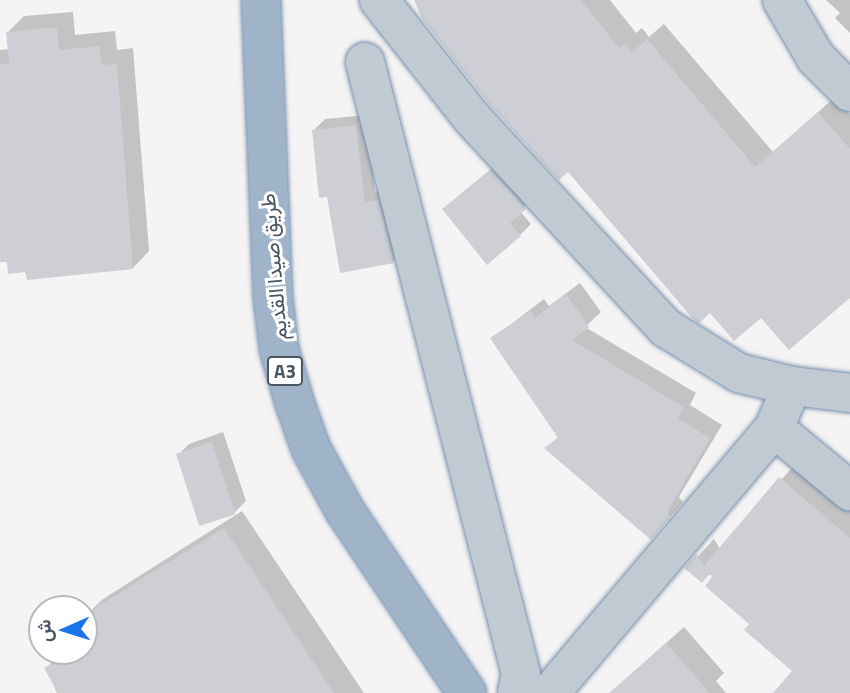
<!DOCTYPE html>
<html>
<head>
<meta charset="utf-8">
<style>
	body { margin:0 }
	#map { position:relative; width:850px; height:693px; overflow:hidden; background:#f5f3f3; font-family:"Titillium Web",Vazirmatn,sans-serif }
	div>[style] { position:absolute }
	[style*='--x'] { left:calc(var(--x)*1px); top:calc(var(--y)*1px); width:calc(var(--w)*1px); rotate:calc(var(--a)*1deg) }
	.shadow>* { inset:0; background:#0003 }
	.building>* { inset:0; background:#cdcfd5; transform-origin:0 0 }
	.roads { filter:drop-shadow(0 0 2px #7690ad) drop-shadow(0 0 2px #7690ad) }
	.minor>* { height:38px; margin:-19px; padding:0 19px; transform-origin:19px; border-radius:19px; background:#c1cad2 }
	.trunk>* { height:38px; margin:-19px; padding:0 19px; transform-origin:19px; border-radius:19px; background:#9fb4c9 }
	span { translate:-50% -50%; white-space:nowrap; text-align:center; line-height:1.15; -webkit-text-stroke:6px #fff; paint-order:stroke }
	.shield-label span { padding:2px 5px; background:#fff; border:2px solid; border-radius:5px; -webkit-text-stroke-width:0 }
	.shield-label { font-size:19px; color:#4a5661; font-weight:700 }
	.street-label { font-size:21px; color:#4a5661 }
	.north { position:absolute; left:28px; top:595px; width:70px; height:70px; box-sizing:border-box; background:#fff; border:2px solid #b7bbc0; border-radius:50%; rotate:267deg; font-size:19px; font-weight:700; line-height:28px; text-align:center; color:#4a5661 }
	.north::after { content:''; display:block; margin:auto; width:24px; height:32px; background:#1a73e8; clip-path:polygon(50% 0,100% 100%,50% 72%,0 100%) }
</style>
</head>
<body>
<div id="map">
	<div class="shadow">
		<i style="clip-path:polygon(418px 0,610px 0,636px 33px,642px 28px,649px 37px,664px 24px,773px 152px,835px 97px,850px 114px,850px 296px,710px 310px,568px 169px)"></i>
		<i style="clip-path:polygon(826px 0,850px 0,850px 33px,835px 18px,840px 13px)"></i>
		<i style="clip-path:polygon(73px 12px,75px 35px,115px 31px,117px 50px,133px 48px,149px 251px,133px 268px,27px 270px,0 260px,0 50px,9px 49px,8px 32px,24px 16px)"></i>
		<i style="clip-path:polygon(367px 115px,375px 192px,388px 190px,404px 251px,393px 262px,314px 130px,325px 119px)"></i>
		<i style="clip-path:polygon(502px 160px,536px 196px,520px 211px,531px 224px,520px 235px,456px 198px)"></i>
		<i style="clip-path:polygon(580px 283px,601px 312px,585px 327px,696px 393px,690px 405px,722px 425px,679px 497px,683px 502px,664px 524px,547px 448px,559px 436px,493px 338px,544px 299px,549px 306px)"></i>
		<i style="clip-path:polygon(223px 432px,246px 501px,235px 512px,200px 524px,178px 455px,189px 444px)"></i>
		<i style="clip-path:polygon(797px 462px,850px 507px,850px 693px,795px 693px,794px 671px,752px 623px,707px 585px,716px 569px,702px 581px,687px 568px,714px 539px,720px 549px)"></i>
		<i style="clip-path:polygon(242px 511px,364px 693px,57px 693px,46px 668px,64px 651px,84px 651px,84px 639px,91px 635px,85px 616px,103px 599px)"></i>
		<i style="clip-path:polygon(684px 627px,724px 673px,716px 681px,726px 693px,627px 693px,647px 660px)"></i>
	</div>
	<div class="building">
		<i style="clip-path:polygon(414px 0,581px 0,619px 48px,625px 43px,632px 52px,647px 39px,755px 167px,818px 112px,850px 149px,850px 298px,789px 350px,761px 318px,734px 341px,710px 313px,699px 323px,693px 319px,568px 172px,559px 180px,489px 104px,422px 19px)"></i>
		<i style="clip-path:polygon(57px 27px,59px 50px,100px 46px,101px 65px,117px 64px,133px 269px,27px 280px,25px 272px,8px 274px,7px 262px,0 262px,0 64px,9px 63px,6px 32px)"></i>
		<i style="clip-path:polygon(356px 125px,365px 202px,378px 200px,394px 263px,340px 273px,327px 197px,319px 198px,312px 130px)"></i>
		<i style="clip-path:polygon(490px 170px,526px 209px,510px 223px,521px 236px,487px 265px,442px 209px)"></i>
		<i style="clip-path:polygon(566px 294px,589px 327px,572px 340px,684px 407px,678px 418px,710px 438px,667px 512px,670px 517px,651px 540px,544px 448px,558px 438px,490px 338px,531px 311px,535px 318px)"></i>
		<i style="left:212px;top:442px;width:76px;height:38px;rotate:72deg"></i>
		<i style="clip-path:polygon(779px 477px,850px 538px,850px 693px,773px 693px,792px 671px,744px 630px,749px 624px,705px 586px,713px 577px,709px 574px,702px 583px,684px 568px,696px 554px,704px 566px)"></i>
		<i style="clip-path:polygon(224px 528px,334px 693px,58px 693px,44px 668px,73px 651px,84px 651px,91px 641px,84px 615px)"></i>
		<i style="clip-path:polygon(666px 643px,710px 693px,609px 693px)"></i>
	</div>
	<div class="roads">
		<div class="minor">
			<i style="--x:379;--y:0;--w:150;--a:51.8"></i>
			<i style="--x:472;--y:118;--w:286;--a:47.3"></i>
			<i style="--x:666;--y:328;--w:86;--a:31.7"></i>
			<i style="--x:739;--y:373;--w:55;--a:13.8"></i>
			<i style="--x:792;--y:386;--w:58;--a:6.9"></i>
			<i style="--x:782;--y:0;--w:67;--a:59.6"></i>
			<i style="--x:816;--y:58;--w:48;--a:45"></i>
			<i style="--x:365;--y:62;--w:632;--a:75.7"></i>
			<i style="--x:521;--y:674;--w:19;--a:102"></i>
			<i style="--x:774;--y:428;--w:99;--a:39.7"></i>
			<i style="--x:550;--y:693;--w:347;--a:-49.8"></i>
			<i style="--x:774;--y:428;--w:46;--a:-66.8"></i>
		</div>
		<div class="trunk">
			<i style="--x:261;--y:0;--w:298;--a:87.7"></i>
			<i style="--x:273;--y:298;--w:51;--a:83.3"></i>
			<i style="--x:279;--y:349;--w:57;--a:73.8"></i>
			<i style="--x:295;--y:404;--w:48;--a:70.4"></i>
			<i style="--x:311;--y:449;--w:71;--a:61.3"></i>
			<i style="--x:345;--y:511;--w:219;--a:56.2"></i>
		</div>
	</div>
	<div class="shield-label">
		<span style="left:285px;top:371px">A3</span>
	</div>
	<div class="street-label">
		<span style="left:273px;top:267px;rotate:-95deg">طريق صيدا القديم</span>
	</div>
	<div class="north">ش</div>
</div>
</body>
</html>
